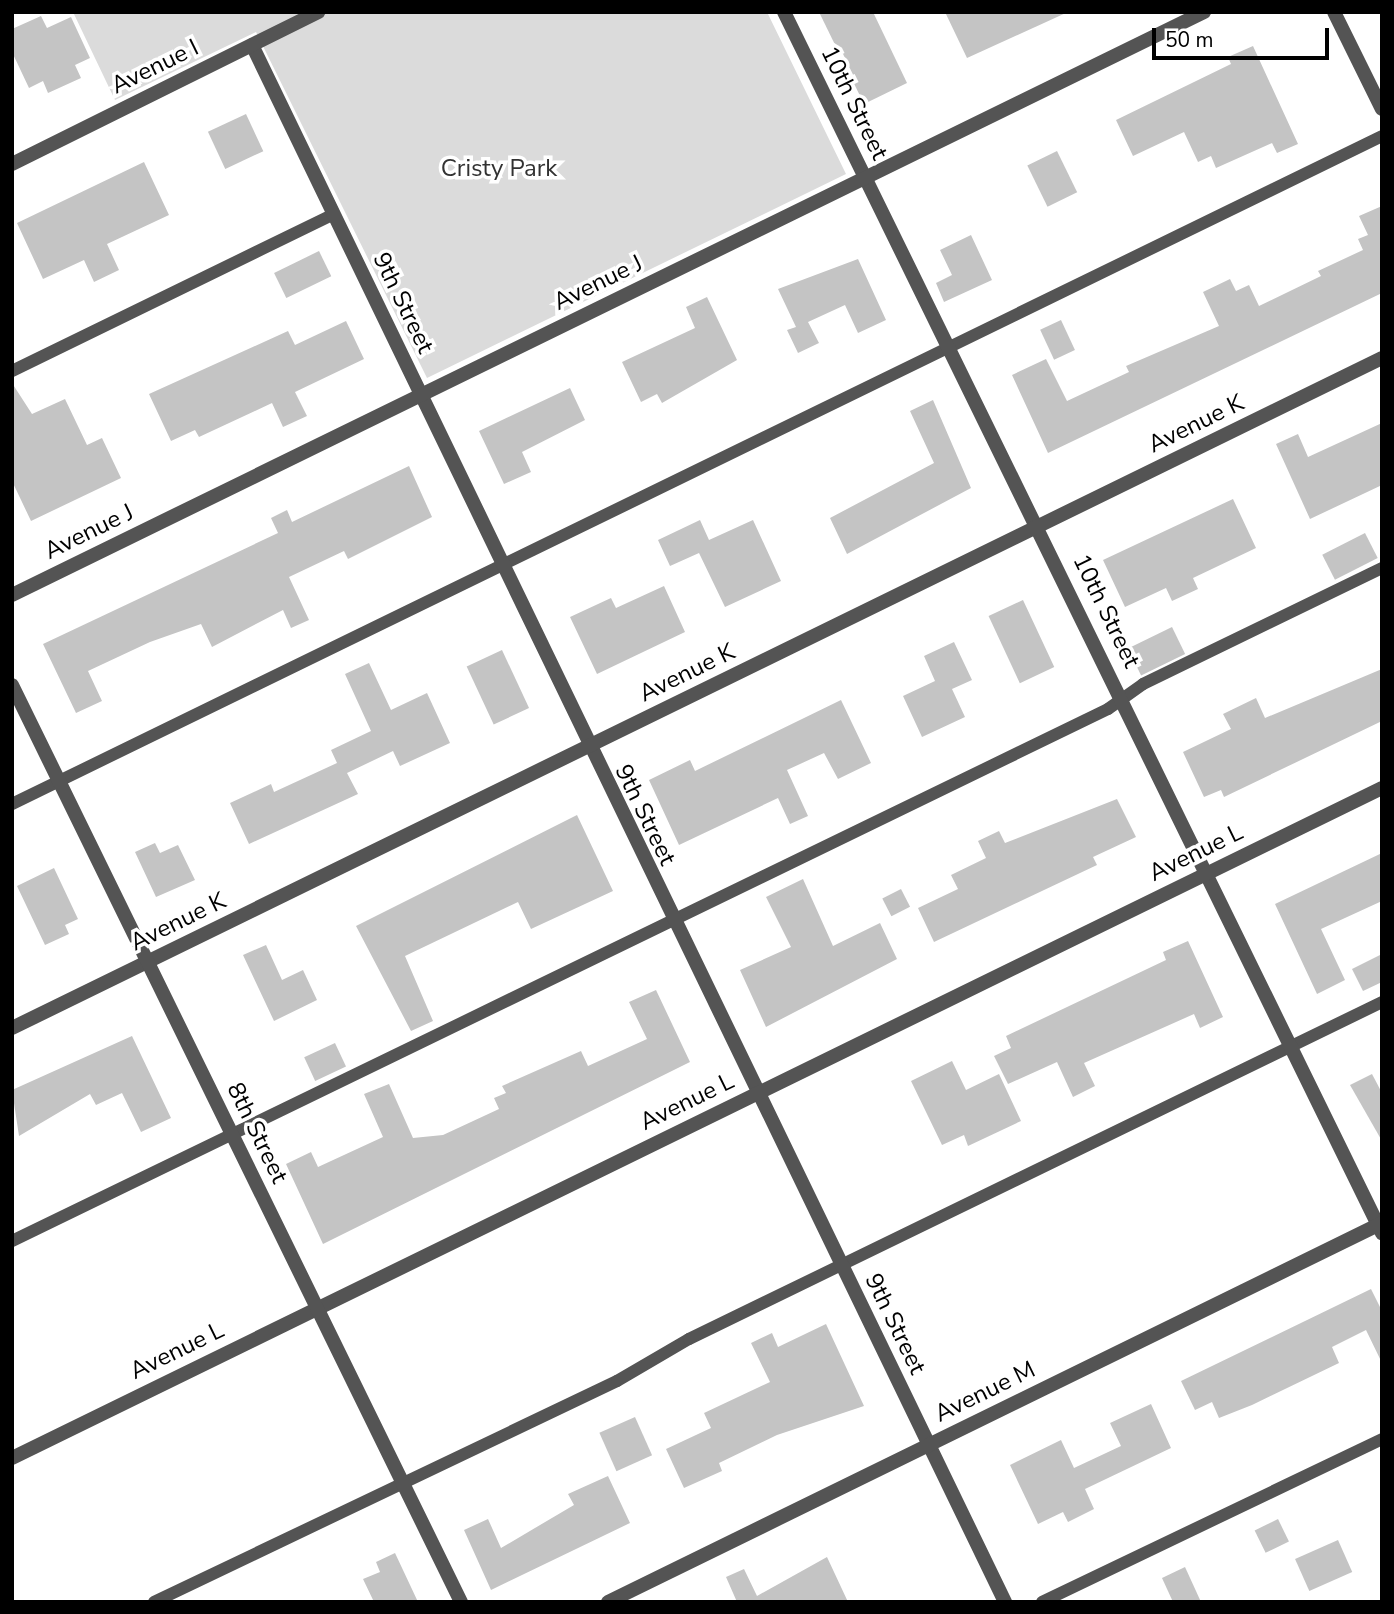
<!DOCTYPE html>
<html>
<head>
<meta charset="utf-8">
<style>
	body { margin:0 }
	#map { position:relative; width:1394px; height:1614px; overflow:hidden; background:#fff; font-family:"Nunito Sans",sans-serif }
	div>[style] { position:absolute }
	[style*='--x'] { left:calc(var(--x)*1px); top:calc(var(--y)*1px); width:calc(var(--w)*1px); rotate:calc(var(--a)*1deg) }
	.green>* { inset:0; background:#dbdbdb }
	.building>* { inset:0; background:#c4c4c4; transform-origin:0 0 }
	.service>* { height:12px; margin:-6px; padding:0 6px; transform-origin:6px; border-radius:6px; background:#545454 }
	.minor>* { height:14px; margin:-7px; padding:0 7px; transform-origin:7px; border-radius:7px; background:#545454 }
	.tertiary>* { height:14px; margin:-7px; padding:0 7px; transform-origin:7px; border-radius:7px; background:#545454 }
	span { translate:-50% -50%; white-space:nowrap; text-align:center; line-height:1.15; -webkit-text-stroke:7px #fff; paint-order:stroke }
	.street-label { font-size:24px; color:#000 }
	.park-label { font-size:24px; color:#323232 }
	.frame { position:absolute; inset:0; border:14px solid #000; pointer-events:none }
	.scale { position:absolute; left:1152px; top:28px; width:177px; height:32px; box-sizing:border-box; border:4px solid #000; border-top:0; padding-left:9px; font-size:21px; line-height:24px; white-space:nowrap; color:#000; -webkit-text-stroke:5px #fff; paint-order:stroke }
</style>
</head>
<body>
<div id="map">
	<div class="green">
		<i style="clip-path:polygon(73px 12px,767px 12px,846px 174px,427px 378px,256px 32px,115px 100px)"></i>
	</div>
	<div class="building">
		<i style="clip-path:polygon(819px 12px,873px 12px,907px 83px,864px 104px)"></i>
		<i style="clip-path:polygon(945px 12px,1068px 12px,967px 58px)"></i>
		<i style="clip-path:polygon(41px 16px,47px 28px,71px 17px,90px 58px,75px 65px,81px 78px,48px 93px,43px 81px,29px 88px,12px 52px,12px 29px)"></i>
		<i style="clip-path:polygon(1253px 46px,1298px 144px,1277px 153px,1272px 143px,1216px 168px,1211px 156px,1198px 162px,1184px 132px,1133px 156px,1116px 120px,1231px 64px,1228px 57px)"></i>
		<i style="left:246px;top:114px;width:41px;height:42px;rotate:65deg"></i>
		<i style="left:1057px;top:151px;width:46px;height:33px;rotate:64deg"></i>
		<i style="clip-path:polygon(144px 162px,169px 215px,107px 244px,119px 270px,94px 282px,84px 260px,43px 279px,17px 223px)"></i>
		<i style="clip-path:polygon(1382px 206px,1382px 293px,1048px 453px,1012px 375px,1046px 359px,1067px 401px,1129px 372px,1126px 366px,1219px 326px,1203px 292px,1230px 279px,1236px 291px,1249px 285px,1259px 306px,1321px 276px,1318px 271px,1363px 250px,1358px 239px,1368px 235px,1359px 216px)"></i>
		<i style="clip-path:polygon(971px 235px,992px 280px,944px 302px,936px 283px,952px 275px,940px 250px)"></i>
		<i style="left:319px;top:251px;width:28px;height:50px;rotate:64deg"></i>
		<i style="clip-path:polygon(858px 259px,886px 320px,858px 333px,845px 305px,808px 322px,819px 343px,798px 353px,787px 330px,796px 327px,778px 289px)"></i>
		<i style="clip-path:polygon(707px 297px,737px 360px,662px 403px,657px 394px,641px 402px,622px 362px,695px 328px,686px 307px)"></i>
		<i style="left:1061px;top:320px;width:33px;height:23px;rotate:65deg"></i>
		<i style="clip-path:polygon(346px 321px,364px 359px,295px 392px,307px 416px,283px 427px,272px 403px,199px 437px,195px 430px,171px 441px,149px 394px,288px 331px,295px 345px)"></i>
		<i style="clip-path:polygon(12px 383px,32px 414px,65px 399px,87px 445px,102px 438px,121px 478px,31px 521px,12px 481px)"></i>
		<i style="clip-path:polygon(570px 388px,585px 420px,522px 452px,531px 472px,504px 484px,479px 431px)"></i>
		<i style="clip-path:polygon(933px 400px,971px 488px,847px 554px,830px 518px,934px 463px,910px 411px)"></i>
		<i style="clip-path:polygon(1382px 423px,1382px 485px,1310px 519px,1276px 444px,1298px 434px,1308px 457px)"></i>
		<i style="clip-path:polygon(409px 466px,432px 517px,348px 559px,344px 551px,289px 577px,309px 620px,291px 628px,283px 610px,212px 647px,201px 624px,150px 642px,88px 671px,102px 701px,76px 713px,43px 644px,278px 533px,271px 518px,287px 510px,292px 522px)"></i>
		<i style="clip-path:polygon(1233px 499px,1256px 548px,1193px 578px,1198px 589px,1172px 601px,1166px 588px,1125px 607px,1103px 560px)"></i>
		<i style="clip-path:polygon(700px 520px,709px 540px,753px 520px,781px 581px,725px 607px,699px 553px,670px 566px,658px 540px)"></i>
		<i style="left:1365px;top:533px;width:28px;height:48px;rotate:63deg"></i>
		<i style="clip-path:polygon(664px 586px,685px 632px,597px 674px,570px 617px,611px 598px,616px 608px)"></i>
		<i style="left:1023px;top:600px;width:74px;height:38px;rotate:65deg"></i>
		<i style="left:1172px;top:627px;width:30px;height:49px;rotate:64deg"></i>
		<i style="clip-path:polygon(954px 642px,972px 680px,952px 689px,965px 717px,922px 737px,903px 696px,935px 681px,924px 656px)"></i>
		<i style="left:502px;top:650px;width:64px;height:39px;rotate:65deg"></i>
		<i style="clip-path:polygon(369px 663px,391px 710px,427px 693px,450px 743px,400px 766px,393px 751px,347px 773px,358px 794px,249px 844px,230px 803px,271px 784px,274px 792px,337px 763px,331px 750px,371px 731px,345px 674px)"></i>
		<i style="clip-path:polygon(1382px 669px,1382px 721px,1224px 797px,1221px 790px,1204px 797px,1183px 752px,1231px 729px,1223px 714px,1256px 698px,1265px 718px)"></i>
		<i style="clip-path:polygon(841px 700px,871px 763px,838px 779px,824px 753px,787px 770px,808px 816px,790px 824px,778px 798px,679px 845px,649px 780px,690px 760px,695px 771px)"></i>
		<i style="clip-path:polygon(1117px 799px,1136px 837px,1093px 857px,1097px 865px,934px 942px,918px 908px,958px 889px,951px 875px,986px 858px,978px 841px,999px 831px,1005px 843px)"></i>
		<i style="clip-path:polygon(577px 815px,613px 891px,531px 929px,518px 902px,405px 956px,433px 1021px,411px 1031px,356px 926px)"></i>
		<i style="clip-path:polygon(155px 843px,160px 853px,178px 845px,195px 880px,156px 897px,135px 852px)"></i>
		<i style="clip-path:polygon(1382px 853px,1382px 901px,1321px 929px,1345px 980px,1317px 994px,1275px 904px)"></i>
		<i style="clip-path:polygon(54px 868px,78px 919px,65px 925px,69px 934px,45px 945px,17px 886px)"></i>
		<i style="clip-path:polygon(803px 879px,833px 946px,880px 923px,897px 959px,766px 1027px,740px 970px,791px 947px,766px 897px)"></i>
		<i style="left:901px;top:889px;width:20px;height:21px;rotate:63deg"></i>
		<i style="clip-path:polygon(1188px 941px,1223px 1017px,1200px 1028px,1194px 1014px,1084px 1063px,1095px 1086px,1073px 1097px,1057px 1062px,1008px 1084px,994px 1056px,1011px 1048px,1006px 1036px,1166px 960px,1163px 952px)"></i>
		<i style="clip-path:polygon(266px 945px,282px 980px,303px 970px,317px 1000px,274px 1021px,243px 955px)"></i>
		<i style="clip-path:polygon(1382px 954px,1382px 982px,1363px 991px,1352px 969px)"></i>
		<i style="clip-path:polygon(656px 990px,690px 1062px,323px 1244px,286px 1164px,311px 1152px,318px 1167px,383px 1137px,364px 1094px,389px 1084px,413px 1138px,443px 1135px,499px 1109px,494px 1098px,506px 1093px,502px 1086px,581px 1051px,588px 1066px,647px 1039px,629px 1002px)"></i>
		<i style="clip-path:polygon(132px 1036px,171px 1118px,141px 1132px,122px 1093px,96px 1105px,90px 1094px,19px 1136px,12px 1090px)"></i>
		<i style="left:335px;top:1043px;width:26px;height:34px;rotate:65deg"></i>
		<i style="clip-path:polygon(952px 1061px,966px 1090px,999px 1074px,1021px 1121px,968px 1146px,964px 1135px,942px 1145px,911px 1081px)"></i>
		<i style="clip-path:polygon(1372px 1074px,1382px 1093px,1382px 1141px,1350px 1085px)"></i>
		<i style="clip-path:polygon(1371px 1289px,1382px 1311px,1382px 1363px,1366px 1330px,1332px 1347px,1339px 1363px,1252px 1405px,1219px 1418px,1212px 1402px,1195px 1410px,1181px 1381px)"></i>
		<i style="clip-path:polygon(826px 1324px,864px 1406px,777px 1435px,719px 1463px,722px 1471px,684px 1488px,666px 1449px,711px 1428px,704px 1413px,770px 1382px,751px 1343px,772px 1333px,778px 1347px)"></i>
		<i style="clip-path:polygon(1151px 1404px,1171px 1448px,1085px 1489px,1094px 1509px,1068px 1522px,1063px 1512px,1038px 1524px,1010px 1465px,1061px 1440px,1074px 1468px,1121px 1446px,1110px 1423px)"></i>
		<i style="left:635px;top:1417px;width:42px;height:39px;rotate:66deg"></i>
		<i style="clip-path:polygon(608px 1476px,630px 1523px,491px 1590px,464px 1530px,488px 1519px,501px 1548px,574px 1505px,568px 1494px)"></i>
		<i style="left:1278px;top:1519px;width:25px;height:26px;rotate:64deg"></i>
		<i style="left:1338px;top:1540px;width:35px;height:47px;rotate:66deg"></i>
		<i style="clip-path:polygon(395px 1553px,418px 1602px,374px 1602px,363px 1579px,380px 1572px,376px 1562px)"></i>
		<i style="clip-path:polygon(827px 1557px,848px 1602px,737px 1602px,726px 1577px,744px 1569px,757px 1596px)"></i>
		<i style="clip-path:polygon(1185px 1567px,1201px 1602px,1173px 1602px,1162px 1578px)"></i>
	</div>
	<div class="service">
		<i style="--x:12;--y:371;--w:358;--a:-26"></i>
		<i style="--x:12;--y:804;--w:1524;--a:-25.99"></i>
		<i style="--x:12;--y:1241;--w:1218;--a:-25.89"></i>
		<i style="--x:1108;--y:709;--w:43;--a:-35.5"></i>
		<i style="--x:1143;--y:684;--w:266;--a:-25.9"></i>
		<i style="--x:154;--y:1602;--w:513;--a:-25.52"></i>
		<i style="--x:617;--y:1381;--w:83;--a:-30.3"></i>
		<i style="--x:689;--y:1339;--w:771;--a:-25.93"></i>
		<i style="--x:1042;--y:1602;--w:377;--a:-25.6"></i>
	</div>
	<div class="minor">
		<i style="--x:784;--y:12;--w:1360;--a:63.91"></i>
		<i style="--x:1334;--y:12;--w:108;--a:63.7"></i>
		<i style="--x:252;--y:45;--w:1730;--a:64.19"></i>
		<i style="--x:12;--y:595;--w:1327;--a:-26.06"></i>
		<i style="--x:12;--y:1028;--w:1525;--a:-26.06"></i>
		<i style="--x:12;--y:1458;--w:1525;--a:-26.06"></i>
		<i style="--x:608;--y:1602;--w:862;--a:-26.09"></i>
	</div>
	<div class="tertiary">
		<i style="--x:12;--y:164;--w:342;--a:-26.4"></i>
		<i style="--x:12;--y:685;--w:1021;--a:63.91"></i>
	</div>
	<div class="street-label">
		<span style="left:155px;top:67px;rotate:-26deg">Avenue I</span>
		<span style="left:854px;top:103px;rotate:64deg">10th Street</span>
		<span style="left:598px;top:283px;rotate:-26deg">Avenue J</span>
		<span style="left:403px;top:303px;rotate:64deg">9th Street</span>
		<span style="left:1196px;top:424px;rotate:-26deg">Avenue K</span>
		<span style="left:89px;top:532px;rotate:-26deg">Avenue J</span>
		<span style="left:1106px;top:611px;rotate:64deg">10th Street</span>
		<span style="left:687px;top:673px;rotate:-26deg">Avenue K</span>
		<span style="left:645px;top:815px;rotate:64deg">9th Street</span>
		<span style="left:1196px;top:853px;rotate:-26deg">Avenue L</span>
		<span style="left:178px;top:922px;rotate:-26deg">Avenue K</span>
		<span style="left:687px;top:1102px;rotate:-26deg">Avenue L</span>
		<span style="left:257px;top:1133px;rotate:64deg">8th Street</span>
		<span style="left:895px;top:1324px;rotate:64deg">9th Street</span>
		<span style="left:177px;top:1351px;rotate:-26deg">Avenue L</span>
		<span style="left:985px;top:1392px;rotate:-26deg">Avenue M</span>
	</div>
	<div class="park-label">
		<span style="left:499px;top:169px">Cristy Park</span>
	</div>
	<div class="frame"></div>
	<div class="scale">50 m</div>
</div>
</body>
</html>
